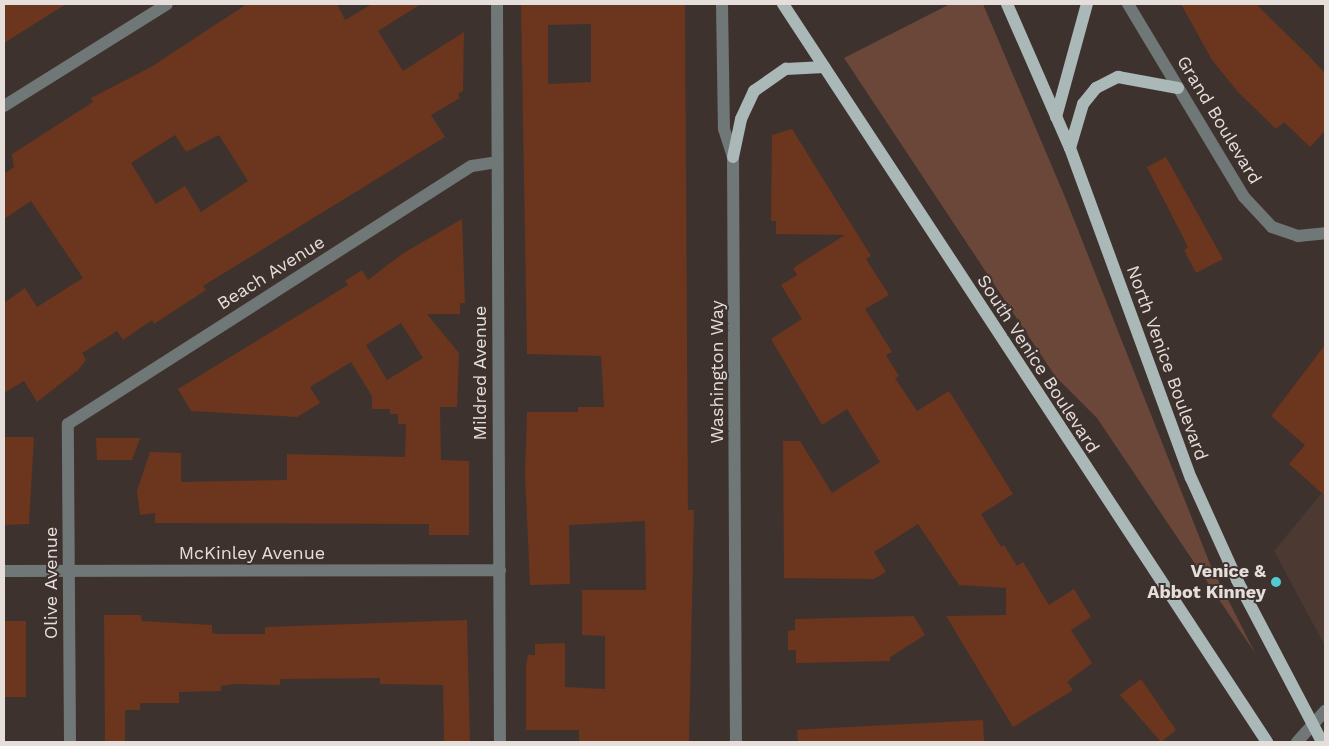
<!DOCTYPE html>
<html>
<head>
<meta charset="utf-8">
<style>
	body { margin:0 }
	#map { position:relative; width:1329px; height:746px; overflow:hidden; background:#3e322e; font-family:"Work Sans",sans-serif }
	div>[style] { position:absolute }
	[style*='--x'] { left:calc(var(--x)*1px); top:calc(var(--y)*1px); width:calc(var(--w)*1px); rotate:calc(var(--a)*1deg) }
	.built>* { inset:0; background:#4b3932 }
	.green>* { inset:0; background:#6a4738 }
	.building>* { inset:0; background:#6b351e; transform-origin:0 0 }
	.minor>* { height:12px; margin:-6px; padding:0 6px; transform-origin:6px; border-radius:6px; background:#707777 }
	.major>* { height:12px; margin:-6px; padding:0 6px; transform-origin:6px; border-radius:6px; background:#aab8b8 }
	.dots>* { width:14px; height:14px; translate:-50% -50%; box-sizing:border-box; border:2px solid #3e322e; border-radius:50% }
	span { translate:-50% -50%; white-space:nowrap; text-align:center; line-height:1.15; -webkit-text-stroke:4px #3e322e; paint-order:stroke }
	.street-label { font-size:18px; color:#e5dedb }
	.poi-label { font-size:18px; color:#e5dedb; font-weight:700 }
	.right { translate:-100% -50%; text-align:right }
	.frame { position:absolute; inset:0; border:5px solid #e5dedb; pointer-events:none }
</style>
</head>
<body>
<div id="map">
	<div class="built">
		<i style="clip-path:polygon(1325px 489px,1325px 646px,1274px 551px)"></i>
	</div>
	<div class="green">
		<i style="clip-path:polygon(950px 4px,983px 4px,1065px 197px,1210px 564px,1255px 653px,1097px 418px,1055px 376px,844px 58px)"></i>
	</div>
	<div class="building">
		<i style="clip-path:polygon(4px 4px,66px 4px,4px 43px)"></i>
		<i style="clip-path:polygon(evenodd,247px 4px,337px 4px,345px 20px,372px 4px,421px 4px,378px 31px,403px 71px,464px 32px,463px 91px,458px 94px,460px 98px,431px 115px,445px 137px,203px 286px,206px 290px,154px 324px,152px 320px,123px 340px,117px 331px,82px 353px,86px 360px,78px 370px,37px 402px,24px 381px,4px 393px,4px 303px,25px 288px,37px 307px,83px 278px,31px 201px,4px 219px,4px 174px,14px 167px,12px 154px,93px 102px,91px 98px,151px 67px,247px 4px,175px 135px,186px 152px,219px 135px,248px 181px,201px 212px,185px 186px,156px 204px,131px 163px,175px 135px)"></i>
		<i style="clip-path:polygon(evenodd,521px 4px,685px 4px,688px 510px,694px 510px,689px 742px,579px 742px,579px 730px,526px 730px,526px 665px,528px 655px,535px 655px,535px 644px,565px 643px,565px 687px,605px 689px,605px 636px,582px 635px,582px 590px,646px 590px,645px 521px,569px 525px,570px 584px,530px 585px,525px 474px,527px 412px,578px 412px,578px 407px,604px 407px,601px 356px,527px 354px,521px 4px,591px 24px,591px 82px,548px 84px,548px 25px,591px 24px)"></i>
		<i style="clip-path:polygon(1181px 4px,1256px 4px,1308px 55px,1325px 73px,1325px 131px,1310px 147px,1284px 122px,1276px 129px,1238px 92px,1212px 60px)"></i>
		<i style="clip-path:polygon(792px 129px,871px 256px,866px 259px,889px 295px,865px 309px,892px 352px,886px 355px,899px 376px,895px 378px,917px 411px,949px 391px,1013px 494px,981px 514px,1001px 547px,1004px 545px,1017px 566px,1023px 562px,1049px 605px,1074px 589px,1091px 617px,1071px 630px,1092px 663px,1067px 682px,1073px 690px,1013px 727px,946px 616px,1006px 615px,1006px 588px,959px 585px,918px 524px,874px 552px,886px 572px,874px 579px,784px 578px,783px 441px,800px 441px,832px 493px,880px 462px,847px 409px,822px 425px,771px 339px,802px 319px,781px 285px,797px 275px,793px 268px,845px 235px,776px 234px,776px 221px,771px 221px,772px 135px)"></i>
		<i style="clip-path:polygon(1166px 157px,1223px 259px,1196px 273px,1184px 250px,1188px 247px,1147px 167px)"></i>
		<i style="clip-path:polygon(evenodd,462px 219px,465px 303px,460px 303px,460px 314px,427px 314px,459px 353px,457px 407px,440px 407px,441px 460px,469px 461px,469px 535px,429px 535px,429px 524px,155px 523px,155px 513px,140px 515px,137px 491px,150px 452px,181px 453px,181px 482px,287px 480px,287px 454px,405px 457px,406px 424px,398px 424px,398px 414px,390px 414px,390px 409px,372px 409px,372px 396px,351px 362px,310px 387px,320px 403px,297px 417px,191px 411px,178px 389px,348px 285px,345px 281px,362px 270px,368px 280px,402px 254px,462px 219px,401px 323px,423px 358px,387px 380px,366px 345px,401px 323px)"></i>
		<i style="clip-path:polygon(1325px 345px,1325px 496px,1289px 464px,1305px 445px,1271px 416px)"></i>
		<i style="clip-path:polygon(4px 437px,34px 437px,29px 524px,4px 525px)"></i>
		<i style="clip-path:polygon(96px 438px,140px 438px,132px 460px,97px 460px)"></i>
		<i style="clip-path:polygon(104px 615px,141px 615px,142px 621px,212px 625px,212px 633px,217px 634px,265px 634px,265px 627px,467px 620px,470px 742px,444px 742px,443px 685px,380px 684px,380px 678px,280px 679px,280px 685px,236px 684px,221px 686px,221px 691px,179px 692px,179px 703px,140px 703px,140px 710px,125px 710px,125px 742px,105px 742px)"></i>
		<i style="clip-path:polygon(914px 616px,925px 635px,890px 657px,890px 661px,796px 663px,796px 650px,788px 650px,788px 631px,795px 630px,795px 619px)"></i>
		<i style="left:4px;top:621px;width:22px;height:76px"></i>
		<i style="clip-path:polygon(1141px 679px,1176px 730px,1161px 742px,1120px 695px)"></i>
		<i style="left:983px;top:720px;width:22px;height:186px;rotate:87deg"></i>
	</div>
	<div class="minor">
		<i style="--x:497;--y:4;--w:738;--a:89.77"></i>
		<i style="--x:722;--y:4;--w:125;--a:89.1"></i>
		<i style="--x:724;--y:129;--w:29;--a:72"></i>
		<i style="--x:733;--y:157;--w:585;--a:89.71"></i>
		<i style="--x:1128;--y:4;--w:225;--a:59"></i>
		<i style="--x:1244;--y:197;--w:41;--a:47"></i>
		<i style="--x:1272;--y:227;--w:28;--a:19"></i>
		<i style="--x:1298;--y:236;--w:27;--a:-6"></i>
		<i style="--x:4;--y:106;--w:192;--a:-32"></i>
		<i style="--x:4;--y:571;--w:496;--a:-0.1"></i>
		<i style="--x:70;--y:742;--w:318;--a:-90.4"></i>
		<i style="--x:68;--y:424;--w:479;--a:-32.6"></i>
		<i style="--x:472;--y:166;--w:25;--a:-9"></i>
		<i style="--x:1297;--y:742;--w:42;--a:-47.9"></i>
	</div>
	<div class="major">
		<i style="--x:783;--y:4;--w:883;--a:56.74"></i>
		<i style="--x:1007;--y:4;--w:157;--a:66.4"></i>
		<i style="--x:1070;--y:148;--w:351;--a:69.9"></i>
		<i style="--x:1191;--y:478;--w:112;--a:65.7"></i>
		<i style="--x:1237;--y:580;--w:183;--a:62.3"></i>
		<i style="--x:1056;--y:117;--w:117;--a:-74.7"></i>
		<i style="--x:1070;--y:148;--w:46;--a:-73.5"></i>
		<i style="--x:1083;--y:104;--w:21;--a:-51"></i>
		<i style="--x:1096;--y:88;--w:25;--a:-27"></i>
		<i style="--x:1118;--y:77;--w:61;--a:10.4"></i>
		<i style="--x:733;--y:157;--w:39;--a:-78"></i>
		<i style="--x:741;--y:119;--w:31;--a:-65"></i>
		<i style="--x:754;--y:91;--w:39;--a:-35"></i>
		<i style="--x:786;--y:69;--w:38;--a:-3"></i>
	</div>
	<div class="dots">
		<i style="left:1276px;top:582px;background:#51ccd1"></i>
	</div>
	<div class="street-label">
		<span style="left:1219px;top:120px;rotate:59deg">Grand Boulevard</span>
		<span style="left:271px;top:273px;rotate:-32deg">Beach Avenue</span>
		<span style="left:1167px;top:363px;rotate:70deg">North Venice Boulevard</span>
		<span style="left:1038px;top:364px;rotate:57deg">South Venice Boulevard</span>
		<span style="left:717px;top:372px;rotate:-90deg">Washington Way</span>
		<span style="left:480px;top:373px;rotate:-90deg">Mildred Avenue</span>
		<span style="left:252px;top:553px">McKinley Avenue</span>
		<span style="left:51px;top:583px;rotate:-90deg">Olive Avenue</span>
	</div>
	<div class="poi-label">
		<span class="right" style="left:1266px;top:582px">Venice &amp;<br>Abbot Kinney</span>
	</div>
	<div class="frame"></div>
</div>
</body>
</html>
